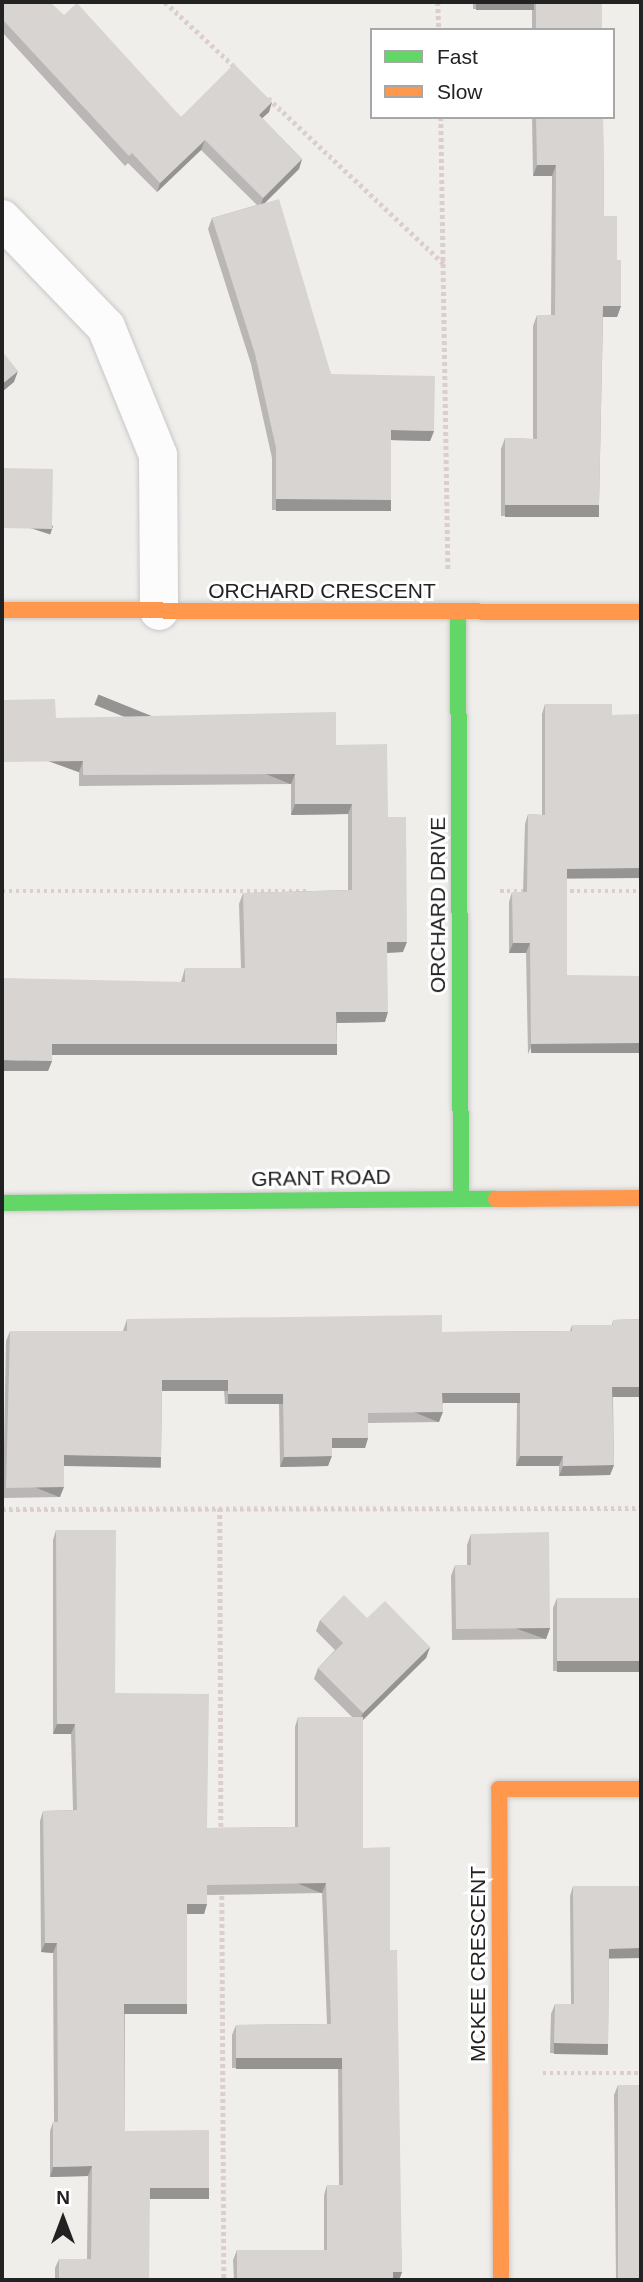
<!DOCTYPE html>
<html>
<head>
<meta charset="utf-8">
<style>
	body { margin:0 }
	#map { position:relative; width:643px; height:2282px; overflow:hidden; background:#f0eeeb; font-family:Helvetica,sans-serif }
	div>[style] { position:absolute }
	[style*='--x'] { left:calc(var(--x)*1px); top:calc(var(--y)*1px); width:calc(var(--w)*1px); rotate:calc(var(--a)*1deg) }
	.path>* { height:4.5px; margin-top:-2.25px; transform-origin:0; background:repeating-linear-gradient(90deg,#dccecd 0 3.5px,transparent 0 7px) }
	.roads { filter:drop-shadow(0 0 2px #c9c8c7) drop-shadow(0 0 2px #c9c8c7) }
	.street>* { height:38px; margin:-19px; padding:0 19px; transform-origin:19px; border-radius:19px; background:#fdfcfc }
	.fast>* { height:16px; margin:-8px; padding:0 8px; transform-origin:8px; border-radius:8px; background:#63d668 }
	.slow>* { height:16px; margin:-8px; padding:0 8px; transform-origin:8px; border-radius:8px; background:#ff974d }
	.wall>* { inset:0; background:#b9b6b5 }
	.shaded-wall>* { inset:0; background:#969493; transform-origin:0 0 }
	.building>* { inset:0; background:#d7d4d2; transform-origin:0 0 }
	span { translate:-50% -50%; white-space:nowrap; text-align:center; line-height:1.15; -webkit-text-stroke:6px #fff; paint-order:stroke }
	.street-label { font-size:21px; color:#222 }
	.frame { position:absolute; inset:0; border:4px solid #222; pointer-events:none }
	.legend { position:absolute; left:370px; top:28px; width:245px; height:91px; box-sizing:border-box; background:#fff; border:2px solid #a7a7a7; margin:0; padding:9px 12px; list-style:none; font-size:21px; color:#222 }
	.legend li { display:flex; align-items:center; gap:14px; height:35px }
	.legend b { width:35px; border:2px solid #a7a7a7 }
	.north { position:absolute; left:28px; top:2184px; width:70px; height:70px; -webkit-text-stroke:5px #fff; paint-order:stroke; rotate:0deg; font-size:19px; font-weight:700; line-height:28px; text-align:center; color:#222 }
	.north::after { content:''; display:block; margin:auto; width:24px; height:32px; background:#222; clip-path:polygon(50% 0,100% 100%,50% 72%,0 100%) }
</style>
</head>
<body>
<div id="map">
	<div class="path">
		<i style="--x:165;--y:2;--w:97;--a:42.9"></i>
		<i style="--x:438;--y:2;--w:28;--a:88"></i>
		<i style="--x:268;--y:98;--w:243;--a:43.3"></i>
		<i style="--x:441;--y:117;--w:453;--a:89.1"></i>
		<i style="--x:2;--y:891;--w:307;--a:0"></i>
		<i style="--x:500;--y:891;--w:29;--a:0"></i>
		<i style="--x:563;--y:891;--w:78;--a:0"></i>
		<i style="--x:220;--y:1508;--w:323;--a:89.8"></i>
		<i style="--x:2;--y:1509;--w:639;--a:-0.09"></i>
		<i style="--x:222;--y:1889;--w:391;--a:89.7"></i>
		<i style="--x:543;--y:2073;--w:98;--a:0"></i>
	</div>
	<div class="roads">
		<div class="street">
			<i style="--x:2;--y:219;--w:150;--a:46.1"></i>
			<i style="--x:106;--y:327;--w:138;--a:67.9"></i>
			<i style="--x:158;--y:455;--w:156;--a:89.6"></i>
		</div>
		<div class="fast">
			<i style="--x:458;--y:613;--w:584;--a:89.71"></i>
			<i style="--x:2;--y:1203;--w:494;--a:-0.5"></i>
		</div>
		<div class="slow">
			<i style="--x:2;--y:610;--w:639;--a:0.18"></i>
			<i style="--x:496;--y:1199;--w:145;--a:-0.4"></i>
			<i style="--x:501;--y:2280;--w:491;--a:-90.2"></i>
			<i style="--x:499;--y:1789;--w:142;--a:0"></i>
		</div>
	</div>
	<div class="wall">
		<i style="clip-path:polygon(2px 2px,64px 15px,181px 117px,272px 102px,269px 112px,262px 118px,302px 159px,299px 169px,264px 203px,331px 374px,434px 431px,430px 441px,391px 440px,391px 500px,387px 511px,272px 510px,272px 458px,251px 364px,208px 229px,212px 218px,257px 205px,201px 150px,157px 192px,128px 163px,125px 166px,2px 32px)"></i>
		<i style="clip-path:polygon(473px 2px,602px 2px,602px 30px,532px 30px,532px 9px,473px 9px)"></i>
		<i style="clip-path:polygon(532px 117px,603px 117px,604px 216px,617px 260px,621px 306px,617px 317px,603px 317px,599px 505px,595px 516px,501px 516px,501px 449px,505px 438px,533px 439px,533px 326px,537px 315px,551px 315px,552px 176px,533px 176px)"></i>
		<i style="clip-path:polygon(545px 704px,612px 715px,641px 878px,567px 879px,567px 975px,528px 1054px,526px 953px,509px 953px,509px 902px,512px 892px,523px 892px,525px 824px,528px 814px,542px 815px,542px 714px)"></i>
		<i style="clip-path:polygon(56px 718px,336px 745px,388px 817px,403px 952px,387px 953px,385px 1022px,337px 1023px,337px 1044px,333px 1055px,52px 1054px,52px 1061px,48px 1071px,2px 1071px,181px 982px,185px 968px,241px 968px,239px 904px,243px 893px,348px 890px,348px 814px,291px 815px,291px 784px,79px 786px,79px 772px)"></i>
		<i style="clip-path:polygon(127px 1319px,442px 1332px,570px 1331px,572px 1325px,612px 1325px,613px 1320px,641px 1319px,641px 1397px,613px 1397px,614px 1465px,610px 1475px,559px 1476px,559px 1466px,516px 1466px,517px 1403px,443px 1403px,439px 1422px,368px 1423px,368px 1438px,365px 1448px,332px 1448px,328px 1466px,280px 1467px,279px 1404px,225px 1404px,224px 1390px,162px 1390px,161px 1457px,158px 1467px,64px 1465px,60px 1497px,3px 1498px,6px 1341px,10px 1331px,123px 1331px)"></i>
		<i style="clip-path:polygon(56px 1530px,115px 1693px,207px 1828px,295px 1827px,295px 1727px,298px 1717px,352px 1717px,314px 1679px,318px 1668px,335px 1650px,316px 1631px,320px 1620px,367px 1618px,430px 1647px,426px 1658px,363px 1719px,363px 1848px,390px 1950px,402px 2272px,399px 2280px,234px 2280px,233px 2260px,237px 2250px,324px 2250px,324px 2195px,327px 2185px,339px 2185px,338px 2068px,232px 2068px,232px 2035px,236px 2025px,327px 2024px,322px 1893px,207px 1895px,207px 1904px,204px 1914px,187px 1914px,187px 2004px,183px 2014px,125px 2014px,125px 2131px,209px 2188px,206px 2198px,149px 2198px,149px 2280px,55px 2280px,55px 2268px,59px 2259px,87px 2259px,88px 2176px,50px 2177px,50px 2131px,53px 2122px,54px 2122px,53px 1953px,41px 1952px,40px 1821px,43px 1811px,73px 1810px,71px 1734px,53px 1734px,53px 1540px)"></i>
		<i style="clip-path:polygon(471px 1534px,550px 1628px,546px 1639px,452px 1640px,451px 1576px,455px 1565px,467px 1565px,467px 1545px)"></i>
		<i style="clip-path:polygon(557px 1598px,641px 1671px,553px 1671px,553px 1608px)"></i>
		<i style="clip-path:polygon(573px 1886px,641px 1886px,641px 1958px,609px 1959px,608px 2044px,604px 2054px,550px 2053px,551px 2014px,555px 2004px,571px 2004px,570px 1896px)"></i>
		<i style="clip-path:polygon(618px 2085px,641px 2280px,616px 2280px,614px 2095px)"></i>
	</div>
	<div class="shaded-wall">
		<i style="left:476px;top:2px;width:58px;height:8px"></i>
		<i style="clip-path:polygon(272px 102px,269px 112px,255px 125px,259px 115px)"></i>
		<i style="clip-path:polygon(205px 140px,201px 150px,157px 192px,160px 183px)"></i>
		<i style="clip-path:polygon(302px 159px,299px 169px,260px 208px,263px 198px)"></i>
		<i style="clip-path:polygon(537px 165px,556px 165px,552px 176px,533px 176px)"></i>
		<i style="clip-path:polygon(603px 306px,621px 306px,617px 317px,599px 317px)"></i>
		<i style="clip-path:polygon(18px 371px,14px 382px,2px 392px,2px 384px)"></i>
		<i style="clip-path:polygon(391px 430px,434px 431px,430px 441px,387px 440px)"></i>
		<i style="left:276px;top:499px;width:115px;height:12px"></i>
		<i style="left:505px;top:505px;width:94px;height:12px"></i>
		<i style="left:53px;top:526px;width:9px;height:51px;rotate:108deg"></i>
		<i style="left:83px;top:761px;width:12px;height:81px;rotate:110deg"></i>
		<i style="left:295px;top:774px;width:11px;height:212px;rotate:112deg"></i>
		<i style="clip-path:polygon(295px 804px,352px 804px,348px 814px,291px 815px)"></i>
		<i style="left:641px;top:868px;width:10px;height:74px;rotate:90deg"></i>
		<i style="clip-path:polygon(387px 942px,407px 942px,403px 952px,383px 953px)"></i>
		<i style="clip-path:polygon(513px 943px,530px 943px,526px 953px,509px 953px)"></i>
		<i style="clip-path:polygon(336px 1012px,388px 1012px,385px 1022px,332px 1023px)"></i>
		<i style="left:641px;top:1043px;width:10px;height:110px;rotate:90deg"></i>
		<i style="left:52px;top:1044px;width:285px;height:11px"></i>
		<i style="clip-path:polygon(2px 1060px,52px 1061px,48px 1071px,2px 1071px)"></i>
		<i style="left:162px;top:1380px;width:66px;height:11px"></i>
		<i style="left:612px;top:1387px;width:29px;height:10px"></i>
		<i style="left:442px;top:1393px;width:78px;height:10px"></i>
		<i style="left:228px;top:1394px;width:55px;height:10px"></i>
		<i style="left:443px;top:1412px;width:11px;height:75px;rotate:112deg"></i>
		<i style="clip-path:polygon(332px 1438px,368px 1438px,365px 1448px,328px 1448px)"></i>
		<i style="left:64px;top:1455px;width:97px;height:11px;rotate:1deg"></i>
		<i style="clip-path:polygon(332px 1456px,328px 1466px,280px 1467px,284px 1457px)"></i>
		<i style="clip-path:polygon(520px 1456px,563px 1456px,559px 1466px,516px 1466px)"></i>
		<i style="clip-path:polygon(614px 1465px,610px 1475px,559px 1476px,563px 1466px)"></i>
		<i style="left:64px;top:1487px;width:11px;height:58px;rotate:112deg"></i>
		<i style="left:550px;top:1628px;width:12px;height:94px;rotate:110deg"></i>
		<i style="clip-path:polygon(430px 1647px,426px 1658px,359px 1724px,363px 1713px)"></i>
		<i style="left:557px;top:1661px;width:84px;height:11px"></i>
		<i style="clip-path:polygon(57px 1724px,75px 1724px,71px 1734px,53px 1734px)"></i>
		<i style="left:326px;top:1883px;width:11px;height:119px;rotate:112deg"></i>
		<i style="clip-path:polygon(187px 1904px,207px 1904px,204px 1914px,183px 1914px)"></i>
		<i style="clip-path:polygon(45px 1943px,57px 1943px,53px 1953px,41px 1952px)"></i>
		<i style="left:641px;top:1948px;width:10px;height:32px;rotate:90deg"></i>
		<i style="left:124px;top:2004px;width:63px;height:10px"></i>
		<i style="left:554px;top:2043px;width:54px;height:11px;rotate:1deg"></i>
		<i style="left:236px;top:2058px;width:106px;height:11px"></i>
		<i style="clip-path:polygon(92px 2166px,88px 2176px,50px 2177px,53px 2167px)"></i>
		<i style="left:150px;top:2188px;width:59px;height:11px"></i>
		<i style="clip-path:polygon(393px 2272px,402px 2272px,399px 2280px,390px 2280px)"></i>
	</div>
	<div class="building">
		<i style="clip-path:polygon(2px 2px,50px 2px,64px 15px,77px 3px,181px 117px,234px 64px,272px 102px,259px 115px,302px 159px,263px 198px,205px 140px,160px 183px,132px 153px,129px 156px,3px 20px,2px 22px)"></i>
		<i style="left:536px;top:2px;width:66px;height:28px"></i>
		<i style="clip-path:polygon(536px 117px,603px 117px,604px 216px,617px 216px,617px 260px,621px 260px,621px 306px,603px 306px,599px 505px,505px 505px,505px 438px,537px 439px,537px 315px,555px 315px,556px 165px,537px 165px)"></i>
		<i style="clip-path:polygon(279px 199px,331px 374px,435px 376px,434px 431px,391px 430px,391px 500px,276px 499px,276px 448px,255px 354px,212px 218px)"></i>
		<i style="clip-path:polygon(2px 351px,18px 371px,2px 384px)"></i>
		<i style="left:2px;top:468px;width:51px;height:60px;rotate:1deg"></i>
		<i style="clip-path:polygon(55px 699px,56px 718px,336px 712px,336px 745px,387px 744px,388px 817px,406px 817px,407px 942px,387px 942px,388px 1012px,336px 1012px,337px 1044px,52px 1044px,52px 1061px,2px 1060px,2px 978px,185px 982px,185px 968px,245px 968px,243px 893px,352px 890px,352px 804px,295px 804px,295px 774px,83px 775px,83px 761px,2px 762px,2px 700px)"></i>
		<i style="clip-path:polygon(545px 704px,612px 704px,612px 715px,641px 714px,641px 868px,567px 869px,567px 975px,641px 976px,641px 1043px,531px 1044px,530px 943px,513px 943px,512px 892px,527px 892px,528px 814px,545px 815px)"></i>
		<i style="clip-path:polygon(442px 1315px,442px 1332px,572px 1331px,572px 1325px,613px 1325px,613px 1320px,641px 1319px,641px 1387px,612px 1387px,614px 1465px,563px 1466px,563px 1456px,520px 1456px,520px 1393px,442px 1393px,443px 1412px,368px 1413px,368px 1438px,332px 1438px,332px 1456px,284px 1457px,283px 1394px,228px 1394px,228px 1380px,162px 1380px,161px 1457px,64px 1455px,64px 1487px,6px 1488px,10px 1331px,127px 1331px,127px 1319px)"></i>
		<i style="clip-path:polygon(56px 1530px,116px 1530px,115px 1693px,209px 1694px,207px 1828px,298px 1827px,298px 1717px,363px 1717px,363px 1848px,390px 1847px,390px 1950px,397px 1950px,402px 2272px,393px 2272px,393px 2280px,237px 2280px,237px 2250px,327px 2250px,327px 2185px,343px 2185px,342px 2058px,236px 2058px,236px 2025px,331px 2024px,326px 1883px,207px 1885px,207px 1904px,187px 1904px,187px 2004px,124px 2004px,125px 2131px,209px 2130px,209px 2188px,150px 2188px,149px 2280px,59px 2280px,59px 2259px,91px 2259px,92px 2166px,53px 2167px,53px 2122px,58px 2122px,57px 1943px,45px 1943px,43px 1811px,77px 1810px,75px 1724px,57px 1724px)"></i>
		<i style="clip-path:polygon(549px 1532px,550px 1628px,456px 1629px,455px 1565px,471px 1565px,471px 1534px)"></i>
		<i style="clip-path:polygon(344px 1595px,367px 1618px,385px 1601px,430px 1647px,363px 1713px,318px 1668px,343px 1643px,320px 1620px)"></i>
		<i style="left:557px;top:1598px;width:84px;height:63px"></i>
		<i style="clip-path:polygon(573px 1886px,641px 1886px,641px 1948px,609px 1949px,608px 2044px,554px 2043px,555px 2004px,574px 2004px)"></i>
		<i style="left:618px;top:2085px;width:23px;height:195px"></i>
	</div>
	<div class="street-label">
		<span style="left:322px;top:591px">ORCHARD CRESCENT</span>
		<span style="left:438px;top:905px;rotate:-90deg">ORCHARD DRIVE</span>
		<span style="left:321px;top:1178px;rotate:-1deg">GRANT ROAD</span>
		<span style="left:478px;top:1964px;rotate:-90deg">MCKEE CRESCENT</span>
	</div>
	<div class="frame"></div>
	<ul class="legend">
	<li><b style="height:9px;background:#63d668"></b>Fast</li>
	<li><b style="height:9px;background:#ff974d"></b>Slow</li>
	</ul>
	<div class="north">N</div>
</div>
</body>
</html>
